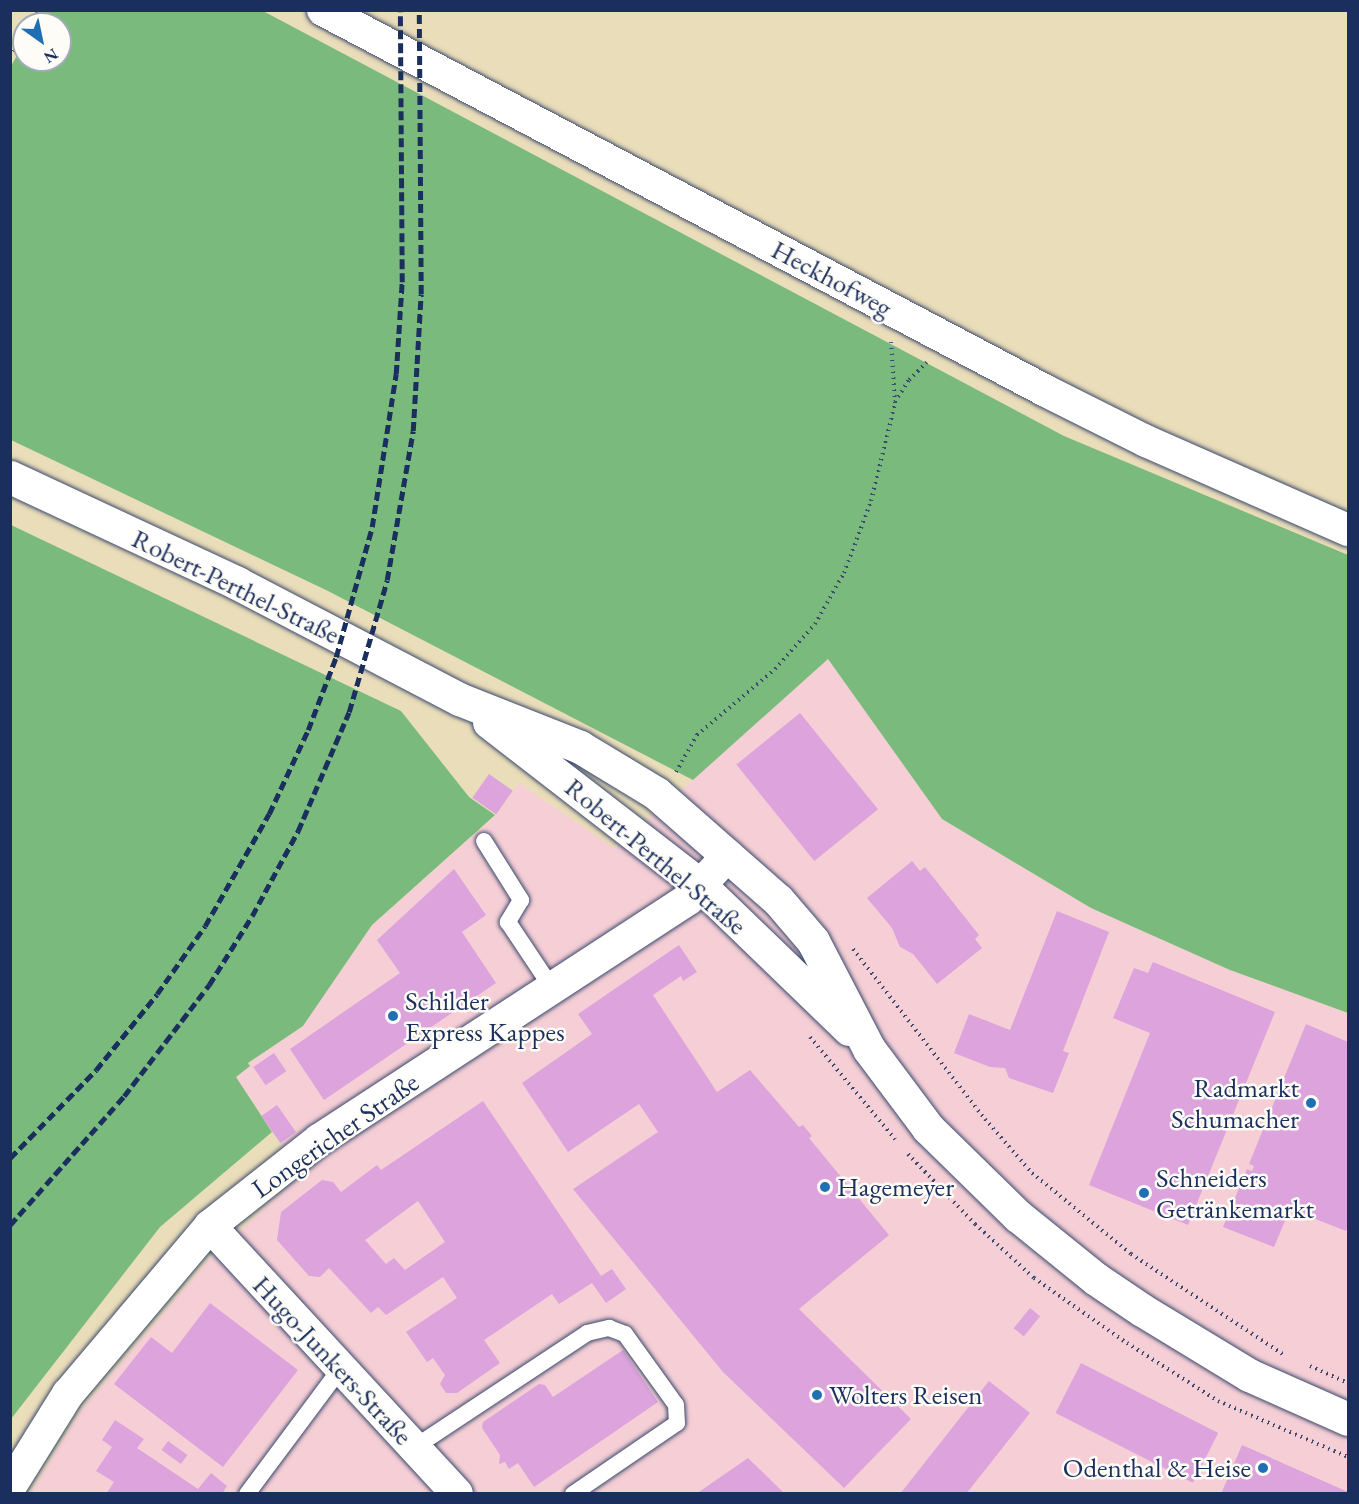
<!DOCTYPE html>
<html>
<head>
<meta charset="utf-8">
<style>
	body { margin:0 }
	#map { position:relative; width:1359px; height:1504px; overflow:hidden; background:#eaddb9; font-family:"EB Garamond",serif }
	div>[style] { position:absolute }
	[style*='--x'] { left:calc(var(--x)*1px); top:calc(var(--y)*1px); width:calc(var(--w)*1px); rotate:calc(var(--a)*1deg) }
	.built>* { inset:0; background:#f6cfd6 }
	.forest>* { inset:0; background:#7abb7d }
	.building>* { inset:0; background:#dca3dc; transform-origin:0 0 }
	.path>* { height:4px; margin-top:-2px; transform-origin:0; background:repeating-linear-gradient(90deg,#3a496c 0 1.5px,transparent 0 6px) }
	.roads { filter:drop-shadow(0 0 2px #3a496c) drop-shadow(0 0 2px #3a496c) }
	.service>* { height:16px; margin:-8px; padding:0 8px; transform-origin:8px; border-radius:8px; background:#fff }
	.minor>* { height:32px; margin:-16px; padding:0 16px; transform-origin:16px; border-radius:16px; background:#fff }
	.tertiary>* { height:33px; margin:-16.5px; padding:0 16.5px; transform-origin:16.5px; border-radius:16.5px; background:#fff }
	.rail>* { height:4.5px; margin-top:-2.25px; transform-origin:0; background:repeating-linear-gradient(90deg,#1b2f5e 0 9px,transparent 0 13.5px) }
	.dots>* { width:16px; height:16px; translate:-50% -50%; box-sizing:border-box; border:3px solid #fdfcf7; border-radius:50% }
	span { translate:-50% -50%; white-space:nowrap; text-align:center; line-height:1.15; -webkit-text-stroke:5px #fdfcf7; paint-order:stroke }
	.street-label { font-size:27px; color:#1b2f5e }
	.poi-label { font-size:27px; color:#1b2f5e }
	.left { translate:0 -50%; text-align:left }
	.right { translate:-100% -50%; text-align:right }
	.frame { position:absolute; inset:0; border:12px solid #1b2f5e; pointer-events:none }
	.north { position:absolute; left:12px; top:12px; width:60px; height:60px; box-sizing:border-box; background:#fdfcf7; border:2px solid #a3aaba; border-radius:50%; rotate:147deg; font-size:16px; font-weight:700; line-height:24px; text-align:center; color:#1b2f5e }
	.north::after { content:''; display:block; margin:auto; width:21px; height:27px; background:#1f6fb2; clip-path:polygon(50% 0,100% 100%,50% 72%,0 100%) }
</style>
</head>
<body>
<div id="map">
	<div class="built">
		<i style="clip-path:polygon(828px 659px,942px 819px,1091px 908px,1230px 970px,1348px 1013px,1348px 1493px,30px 1494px,82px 1409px,211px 1257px,302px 1174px,236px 1077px,249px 1066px,248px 1063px,303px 1026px,372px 925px,495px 816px,519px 783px,615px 849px)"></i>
	</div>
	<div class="forest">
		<i style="clip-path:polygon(42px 11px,263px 11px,1064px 436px,1348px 555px,1348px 1013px,1230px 970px,1091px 908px,942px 819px,828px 659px,693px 780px,328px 591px,11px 440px,11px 66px,24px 43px,24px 60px,60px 60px,60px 24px,35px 24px)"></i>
		<i style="clip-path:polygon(11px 525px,401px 711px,469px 797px,495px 815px,372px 925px,303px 1026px,248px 1063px,250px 1066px,236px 1077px,272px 1132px,160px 1227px,11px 1419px)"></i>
	</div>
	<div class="building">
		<i style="left:800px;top:713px;width:124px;height:82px;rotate:51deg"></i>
		<i style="left:489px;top:774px;width:29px;height:29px;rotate:35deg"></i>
		<i style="clip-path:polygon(912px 861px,920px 871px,925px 867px,979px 935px,975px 939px,982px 948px,937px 984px,913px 954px,900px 947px,892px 928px,867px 898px)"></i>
		<i style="clip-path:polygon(454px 869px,486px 915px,462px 932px,496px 983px,324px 1100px,290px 1049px,400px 973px,377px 940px)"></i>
		<i style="clip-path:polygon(1057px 911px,1109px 932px,1063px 1051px,1069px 1053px,1053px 1093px,1009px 1078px,1005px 1068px,990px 1067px,954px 1053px,969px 1014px,1010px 1030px)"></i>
		<i style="clip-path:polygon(679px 945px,697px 972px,683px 981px,681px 976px,653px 995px,717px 1092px,750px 1070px,799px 1127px,803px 1125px,812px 1136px,809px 1138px,889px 1235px,799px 1309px,911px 1419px,844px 1488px,723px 1372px,573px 1189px,658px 1132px,639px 1104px,568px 1152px,522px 1083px,592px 1034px,578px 1014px)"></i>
		<i style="clip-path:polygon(1153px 962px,1275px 1012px,1188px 1225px,1089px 1185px,1150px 1033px,1113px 1018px,1134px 968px,1148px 973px)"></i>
		<i style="clip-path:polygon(1306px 1024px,1348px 1042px,1348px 1226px,1346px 1231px,1290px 1209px,1274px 1247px,1223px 1227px,1247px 1169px,1252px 1171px,1254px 1166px,1249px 1164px)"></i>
		<i style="left:274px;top:1053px;width:22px;height:25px;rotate:56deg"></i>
		<i style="clip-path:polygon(evenodd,483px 1101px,601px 1276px,612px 1269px,626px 1289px,606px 1303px,592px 1283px,559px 1304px,552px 1294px,484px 1340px,500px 1363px,457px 1393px,446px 1393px,440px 1384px,445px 1375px,433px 1358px,427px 1362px,406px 1332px,457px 1298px,443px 1277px,386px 1315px,378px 1307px,371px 1313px,329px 1268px,320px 1277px,309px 1276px,277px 1240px,281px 1212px,322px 1180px,333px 1182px,341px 1192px,377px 1165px,381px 1170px,483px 1101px,418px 1201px,445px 1242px,405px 1270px,394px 1258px,386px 1264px,365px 1240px,418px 1201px)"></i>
		<i style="left:277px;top:1105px;width:33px;height:19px;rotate:55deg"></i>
		<i style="clip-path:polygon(210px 1303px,298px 1370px,223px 1467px,114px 1384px,151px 1337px,172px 1353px)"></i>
		<i style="left:1030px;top:1308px;width:13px;height:26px;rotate:39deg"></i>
		<i style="clip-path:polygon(623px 1350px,658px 1402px,534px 1487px,518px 1463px,509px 1469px,505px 1462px,499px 1464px,500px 1455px,482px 1428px,483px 1422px,539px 1384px,545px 1385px,553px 1397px)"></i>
		<i style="left:1081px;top:1363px;width:154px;height:56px;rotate:27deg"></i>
		<i style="clip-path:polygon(989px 1381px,1030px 1413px,966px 1494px,900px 1494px)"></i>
		<i style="clip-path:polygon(115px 1420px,144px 1439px,137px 1448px,198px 1489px,211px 1473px,227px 1486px,222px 1494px,106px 1494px,114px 1482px,96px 1471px,112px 1447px,102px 1440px)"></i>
		<i style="left:168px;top:1441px;width:24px;height:11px;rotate:36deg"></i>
		<i style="clip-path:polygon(1242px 1445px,1348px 1492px,1348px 1494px,1221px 1494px)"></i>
		<i style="clip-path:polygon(748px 1458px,785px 1494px,696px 1494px)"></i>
	</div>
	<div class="path">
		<i style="--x:31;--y:24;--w:16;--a:-60"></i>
		<i style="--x:10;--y:57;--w:26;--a:-58"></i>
		<i style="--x:895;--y:402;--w:26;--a:-58"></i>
		<i style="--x:909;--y:380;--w:25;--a:-45"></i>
		<i style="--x:676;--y:772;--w:43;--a:-60.4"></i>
		<i style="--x:697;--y:735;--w:102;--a:-40.2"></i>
		<i style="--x:775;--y:669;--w:60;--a:-48.4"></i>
		<i style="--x:815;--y:624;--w:59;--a:-60.4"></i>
		<i style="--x:844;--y:573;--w:77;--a:-69.4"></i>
		<i style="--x:871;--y:501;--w:101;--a:-76.2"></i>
		<i style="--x:895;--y:403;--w:61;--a:-93.8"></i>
		<i style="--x:853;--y:949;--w:215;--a:52.2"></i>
		<i style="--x:985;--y:1119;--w:72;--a:49"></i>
		<i style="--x:1032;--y:1173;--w:128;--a:39.3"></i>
		<i style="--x:1131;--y:1254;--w:183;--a:33.4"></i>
		<i style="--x:810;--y:1037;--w:133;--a:50.2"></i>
		<i style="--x:908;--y:1154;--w:97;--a:46.3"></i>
		<i style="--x:975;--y:1224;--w:80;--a:42.5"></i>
		<i style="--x:1034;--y:1278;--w:113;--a:35"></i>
		<i style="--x:1127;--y:1343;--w:108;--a:32.5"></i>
		<i style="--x:1218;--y:1401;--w:142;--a:23.3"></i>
		<i style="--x:1310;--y:1366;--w:42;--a:24.1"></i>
	</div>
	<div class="roads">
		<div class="service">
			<i style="--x:484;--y:841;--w:70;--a:57.9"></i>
			<i style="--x:521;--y:900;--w:26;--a:121"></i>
			<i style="--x:508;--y:922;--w:79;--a:56.3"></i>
			<i style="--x:415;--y:1447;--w:206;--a:-33.5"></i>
			<i style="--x:587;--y:1333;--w:23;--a:-13"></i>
			<i style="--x:609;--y:1328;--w:17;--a:21"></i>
			<i style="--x:625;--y:1334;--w:87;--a:54.3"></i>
			<i style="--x:676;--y:1405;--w:18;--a:87"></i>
			<i style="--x:677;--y:1423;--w:126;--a:145.7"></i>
			<i style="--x:247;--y:1494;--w:157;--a:-53.3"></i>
		</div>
		<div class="minor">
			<i style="--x:323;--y:10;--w:815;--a:27.79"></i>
			<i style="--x:1044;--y:390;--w:114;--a:26.6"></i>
			<i style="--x:1146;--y:441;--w:221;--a:23.8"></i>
			<i style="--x:210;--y:1226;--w:364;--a:47.3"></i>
			<i style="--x:10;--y:1487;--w:110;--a:-58.1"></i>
			<i style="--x:68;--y:1394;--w:220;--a:-49.8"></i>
			<i style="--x:210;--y:1226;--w:139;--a:-38.3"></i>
			<i style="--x:319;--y:1140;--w:441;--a:-33.1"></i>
			<i style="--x:688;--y:899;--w:59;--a:-47.7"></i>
		</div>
		<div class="tertiary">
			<i style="--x:10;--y:477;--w:251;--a:25"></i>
			<i style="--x:237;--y:583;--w:250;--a:27.6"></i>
			<i style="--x:459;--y:699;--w:130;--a:21.6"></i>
			<i style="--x:580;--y:747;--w:89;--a:31.2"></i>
			<i style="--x:656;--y:793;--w:162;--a:41.3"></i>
			<i style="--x:778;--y:900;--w:54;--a:49.5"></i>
			<i style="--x:813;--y:941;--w:122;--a:62.6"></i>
			<i style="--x:869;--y:1049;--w:99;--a:53.2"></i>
			<i style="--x:928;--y:1128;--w:126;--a:44.4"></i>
			<i style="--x:1018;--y:1216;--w:100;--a:38.9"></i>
			<i style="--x:1096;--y:1279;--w:55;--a:34"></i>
			<i style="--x:1142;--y:1310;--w:125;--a:31.3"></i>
			<i style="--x:1249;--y:1375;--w:108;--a:24"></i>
			<i style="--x:489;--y:722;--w:268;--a:37.7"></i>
			<i style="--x:701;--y:886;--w:206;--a:44"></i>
		</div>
	</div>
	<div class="rail">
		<i style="--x:10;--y:1158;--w:123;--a:-45.7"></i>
		<i style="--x:96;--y:1070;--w:97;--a:-51.2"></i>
		<i style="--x:157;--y:994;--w:83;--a:-54.8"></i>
		<i style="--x:205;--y:926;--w:129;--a:-60.3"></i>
		<i style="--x:269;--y:814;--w:93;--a:-65.1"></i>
		<i style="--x:308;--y:730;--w:78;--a:-69"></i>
		<i style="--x:336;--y:657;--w:135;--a:-74.5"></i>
		<i style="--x:372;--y:527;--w:155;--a:-81.1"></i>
		<i style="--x:396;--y:374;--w:92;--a:-86.3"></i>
		<i style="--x:402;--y:282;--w:272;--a:-90.4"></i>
		<i style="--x:10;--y:1225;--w:172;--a:-48.5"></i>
		<i style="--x:124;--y:1096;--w:140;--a:-52.6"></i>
		<i style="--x:209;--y:985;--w:81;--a:-58.1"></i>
		<i style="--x:252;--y:916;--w:97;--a:-61.6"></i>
		<i style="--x:298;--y:831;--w:129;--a:-66.8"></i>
		<i style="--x:349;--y:712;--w:137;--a:-73.9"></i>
		<i style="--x:387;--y:580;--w:151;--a:-80.1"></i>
		<i style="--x:413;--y:431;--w:137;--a:-86.7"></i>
		<i style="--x:421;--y:294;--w:284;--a:-90.4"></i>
	</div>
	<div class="dots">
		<i style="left:393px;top:1016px;background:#1f6fb2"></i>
		<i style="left:1311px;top:1103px;background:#1f6fb2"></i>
		<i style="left:825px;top:1187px;background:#1f6fb2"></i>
		<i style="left:1144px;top:1193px;background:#1f6fb2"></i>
		<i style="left:817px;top:1395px;background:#1f6fb2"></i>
		<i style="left:1263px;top:1468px;background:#1f6fb2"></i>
	</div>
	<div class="street-label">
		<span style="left:832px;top:278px;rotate:28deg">Heckhofweg</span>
		<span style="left:236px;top:586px;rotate:26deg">Robert-Perthel-Straße</span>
		<span style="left:656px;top:856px;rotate:40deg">Robert-Perthel-Straße</span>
		<span style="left:335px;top:1135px;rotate:-35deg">Longericher Straße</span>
		<span style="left:333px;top:1360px;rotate:47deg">Hugo-Junkers-Straße</span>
	</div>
	<div class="poi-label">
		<span class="left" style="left:405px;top:1016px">Schilder<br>Express Kappes</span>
		<span class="right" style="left:1299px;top:1103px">Radmarkt<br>Schumacher</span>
		<span class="left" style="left:1156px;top:1193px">Schneiders<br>Getränkemarkt</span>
		<span class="left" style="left:837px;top:1187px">Hagemeyer</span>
		<span class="left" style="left:829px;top:1395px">Wolters Reisen</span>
		<span class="right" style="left:1251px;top:1468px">Odenthal &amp; Heise</span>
	</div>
	<div class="frame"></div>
	<div class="north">N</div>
</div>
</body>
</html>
